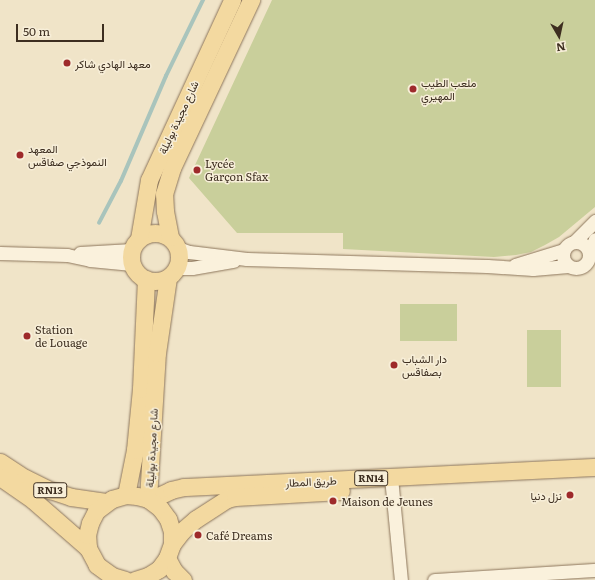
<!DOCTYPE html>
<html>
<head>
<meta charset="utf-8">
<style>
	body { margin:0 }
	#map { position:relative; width:595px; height:580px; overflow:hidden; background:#f0e4c8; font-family:Literata,Vazirmatn,serif }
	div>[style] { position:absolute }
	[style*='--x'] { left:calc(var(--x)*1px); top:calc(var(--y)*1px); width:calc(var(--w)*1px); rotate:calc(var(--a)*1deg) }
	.green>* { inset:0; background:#c9cf9b; transform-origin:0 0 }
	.stream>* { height:3.5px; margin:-1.75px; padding:0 1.75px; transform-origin:1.75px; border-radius:1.75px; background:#a9c4bc }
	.roads { filter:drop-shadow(0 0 1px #8d765c) drop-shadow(0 0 1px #8d765c) }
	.minor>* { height:13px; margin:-6.5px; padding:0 6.5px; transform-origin:6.5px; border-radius:6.5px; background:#faf1dc }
	.minor>.ring { margin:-6.5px; padding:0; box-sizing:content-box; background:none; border:13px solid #faf1dc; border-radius:50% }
	.major>* { height:17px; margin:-8.5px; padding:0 8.5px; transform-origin:8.5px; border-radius:8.5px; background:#f3d9a0 }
	.major>.ring { margin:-8.5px; padding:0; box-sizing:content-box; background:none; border:17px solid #f3d9a0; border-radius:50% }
	.dots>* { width:11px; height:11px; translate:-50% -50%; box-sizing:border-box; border:2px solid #f7eed8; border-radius:50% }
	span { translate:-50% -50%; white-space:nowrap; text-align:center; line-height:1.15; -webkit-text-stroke:3px #f7eed8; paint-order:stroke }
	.shield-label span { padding:1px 3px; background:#f7eed8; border:1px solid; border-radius:3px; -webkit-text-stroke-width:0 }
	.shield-label { font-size:10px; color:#3d2e20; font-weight:700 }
	.poi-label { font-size:11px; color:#3d2e20 }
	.left { translate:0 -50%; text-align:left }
	.right { translate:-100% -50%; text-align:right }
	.street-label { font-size:11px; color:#3d2e20 }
	.north { position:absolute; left:539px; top:16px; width:40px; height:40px; -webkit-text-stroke:3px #f7eed8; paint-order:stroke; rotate:171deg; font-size:11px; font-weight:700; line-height:16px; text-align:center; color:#3d2e20 }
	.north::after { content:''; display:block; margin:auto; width:14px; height:18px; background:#3d2e20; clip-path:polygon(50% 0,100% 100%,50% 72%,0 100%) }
	.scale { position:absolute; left:16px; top:24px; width:88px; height:18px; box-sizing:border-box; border:2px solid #3d2e20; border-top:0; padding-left:5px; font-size:12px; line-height:14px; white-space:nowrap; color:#3d2e20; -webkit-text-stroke:3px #f7eed8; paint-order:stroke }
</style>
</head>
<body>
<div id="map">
	<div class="green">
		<i style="clip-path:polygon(272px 0,595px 0,595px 207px,559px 237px,545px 245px,531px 252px,516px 255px,494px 257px,343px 249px,343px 233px,237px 233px,189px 178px)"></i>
		<i style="left:400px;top:304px;width:57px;height:37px"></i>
		<i style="left:527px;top:330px;width:34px;height:57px"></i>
	</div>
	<div class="stream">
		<i style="--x:99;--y:223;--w:47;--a:-62.4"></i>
		<i style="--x:121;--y:181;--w:114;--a:-66.8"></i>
		<i style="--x:166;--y:76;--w:85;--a:-64"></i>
	</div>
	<div class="roads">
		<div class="minor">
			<i style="--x:574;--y:242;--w:30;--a:-45"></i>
			<i class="ring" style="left:563px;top:242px;width:13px;height:13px"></i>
			<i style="--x:178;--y:248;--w:12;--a:20"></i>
			<i style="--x:189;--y:252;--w:58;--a:6.9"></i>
			<i style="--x:247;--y:259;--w:240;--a:1.7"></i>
			<i style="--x:487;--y:266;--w:46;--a:3.7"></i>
			<i style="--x:533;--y:269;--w:35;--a:-5"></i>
			<i style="--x:0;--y:253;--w:67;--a:1.7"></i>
			<i style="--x:67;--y:255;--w:24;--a:12"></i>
			<i style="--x:90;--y:260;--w:42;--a:5.4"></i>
			<i style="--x:80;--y:253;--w:52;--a:-3.3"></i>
			<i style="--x:589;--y:253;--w:15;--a:-67"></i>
			<i style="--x:515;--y:265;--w:51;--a:-17"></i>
			<i style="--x:177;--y:268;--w:15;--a:0"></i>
			<i style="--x:192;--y:268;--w:42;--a:-9.7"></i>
			<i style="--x:391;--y:477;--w:103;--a:84.5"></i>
			<i style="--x:434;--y:580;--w:161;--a:-3.6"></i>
		</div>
		<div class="major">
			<i class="ring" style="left:131px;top:233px;width:31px;height:31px"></i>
			<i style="--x:170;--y:237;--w:26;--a:-101"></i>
			<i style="--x:165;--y:211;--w:17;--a:-93"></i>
			<i style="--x:164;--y:194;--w:27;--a:-73"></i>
			<i style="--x:172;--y:168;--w:186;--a:-64.8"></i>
			<i style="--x:139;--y:239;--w:60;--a:-80.4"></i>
			<i style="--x:149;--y:180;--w:198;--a:-65.2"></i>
			<i style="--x:0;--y:462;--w:30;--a:33"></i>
			<i style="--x:25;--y:478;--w:28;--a:26"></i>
			<i style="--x:50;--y:490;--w:22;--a:18"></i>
			<i style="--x:71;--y:497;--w:35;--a:8"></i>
			<i style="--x:0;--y:477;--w:40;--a:34.9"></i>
			<i style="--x:33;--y:500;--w:73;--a:41.1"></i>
			<i style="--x:126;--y:495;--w:46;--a:-78.7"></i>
			<i style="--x:135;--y:450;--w:61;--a:-84.4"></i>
			<i style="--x:141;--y:389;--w:110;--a:-87.4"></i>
			<i style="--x:148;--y:499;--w:146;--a:-86.5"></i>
			<i style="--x:157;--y:353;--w:76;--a:-81.7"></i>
			<i style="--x:150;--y:500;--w:23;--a:-25"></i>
			<i style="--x:171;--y:490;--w:13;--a:-13"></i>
			<i style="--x:184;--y:487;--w:411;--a:-2.8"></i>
			<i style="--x:172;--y:544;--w:16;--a:-52"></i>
			<i style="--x:182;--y:531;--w:18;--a:-41"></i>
			<i style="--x:196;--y:519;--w:37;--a:-33"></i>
			<i style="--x:227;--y:499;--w:8;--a:-14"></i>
			<i style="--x:235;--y:497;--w:106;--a:-3.2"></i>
			<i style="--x:167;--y:558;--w:15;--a:62"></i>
			<i style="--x:174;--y:571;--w:13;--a:45"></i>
			<i style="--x:125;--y:580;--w:14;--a:-163"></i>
			<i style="--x:112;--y:576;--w:19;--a:-144"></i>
			<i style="--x:97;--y:565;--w:19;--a:-118"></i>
			<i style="--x:88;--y:548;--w:13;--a:-94"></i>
			<i style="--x:87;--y:535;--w:12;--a:-76"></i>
			<i style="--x:90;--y:523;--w:13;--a:-63"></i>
			<i style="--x:96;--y:511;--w:20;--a:-37"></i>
			<i style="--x:112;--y:499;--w:15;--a:-16"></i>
			<i style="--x:126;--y:495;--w:11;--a:5"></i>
			<i style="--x:137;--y:496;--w:11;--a:15"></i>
			<i style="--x:148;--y:499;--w:15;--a:37"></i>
			<i style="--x:160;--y:508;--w:14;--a:54"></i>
			<i style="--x:168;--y:519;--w:13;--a:72"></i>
			<i style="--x:172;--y:531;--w:13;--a:90"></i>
			<i style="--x:172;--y:544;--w:15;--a:110"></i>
			<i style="--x:167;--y:558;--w:14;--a:126"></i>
			<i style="--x:159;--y:569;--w:13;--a:148"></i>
			<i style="--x:148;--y:576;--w:14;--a:163"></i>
		</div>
	</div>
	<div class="dots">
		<i style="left:67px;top:63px;background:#9e2a2b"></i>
		<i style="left:413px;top:89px;background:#9e2a2b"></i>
		<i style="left:20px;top:155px;background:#9e2a2b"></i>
		<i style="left:197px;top:170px;background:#9e2a2b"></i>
		<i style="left:27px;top:336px;background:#9e2a2b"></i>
		<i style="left:394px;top:365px;background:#9e2a2b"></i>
		<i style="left:570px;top:495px;background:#9e2a2b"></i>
		<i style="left:333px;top:501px;background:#9e2a2b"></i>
		<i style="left:198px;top:535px;background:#9e2a2b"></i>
	</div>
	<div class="shield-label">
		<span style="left:371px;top:478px">RN14</span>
		<span style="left:50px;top:490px">RN13</span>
	</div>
	<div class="poi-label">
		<span class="left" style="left:75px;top:63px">معهد الهادي شاكر</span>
		<span class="left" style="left:421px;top:89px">ملعب الطيب<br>المهيري</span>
		<span class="left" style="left:28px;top:155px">المعهد<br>النموذجي صفاقس</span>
		<span class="left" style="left:205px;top:170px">Lycée<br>Garçon Sfax</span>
		<span class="left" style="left:35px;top:336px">Station<br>de Louage</span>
		<span class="left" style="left:402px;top:365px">دار الشباب<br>بصفاقس</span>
		<span class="right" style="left:562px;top:495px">نزل دنيا</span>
		<span class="left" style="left:341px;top:501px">Maison de Jeunes</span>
		<span class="left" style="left:206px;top:535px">Café Dreams</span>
	</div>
	<div class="street-label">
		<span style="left:178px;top:117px;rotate:-65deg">شارع مجيدة بوليلة</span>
		<span style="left:151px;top:448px;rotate:-87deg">شارع مجيدة بوليلة</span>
		<span style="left:311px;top:481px;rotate:-3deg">طريق المطار</span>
	</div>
	<div class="north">N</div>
	<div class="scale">50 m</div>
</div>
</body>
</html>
